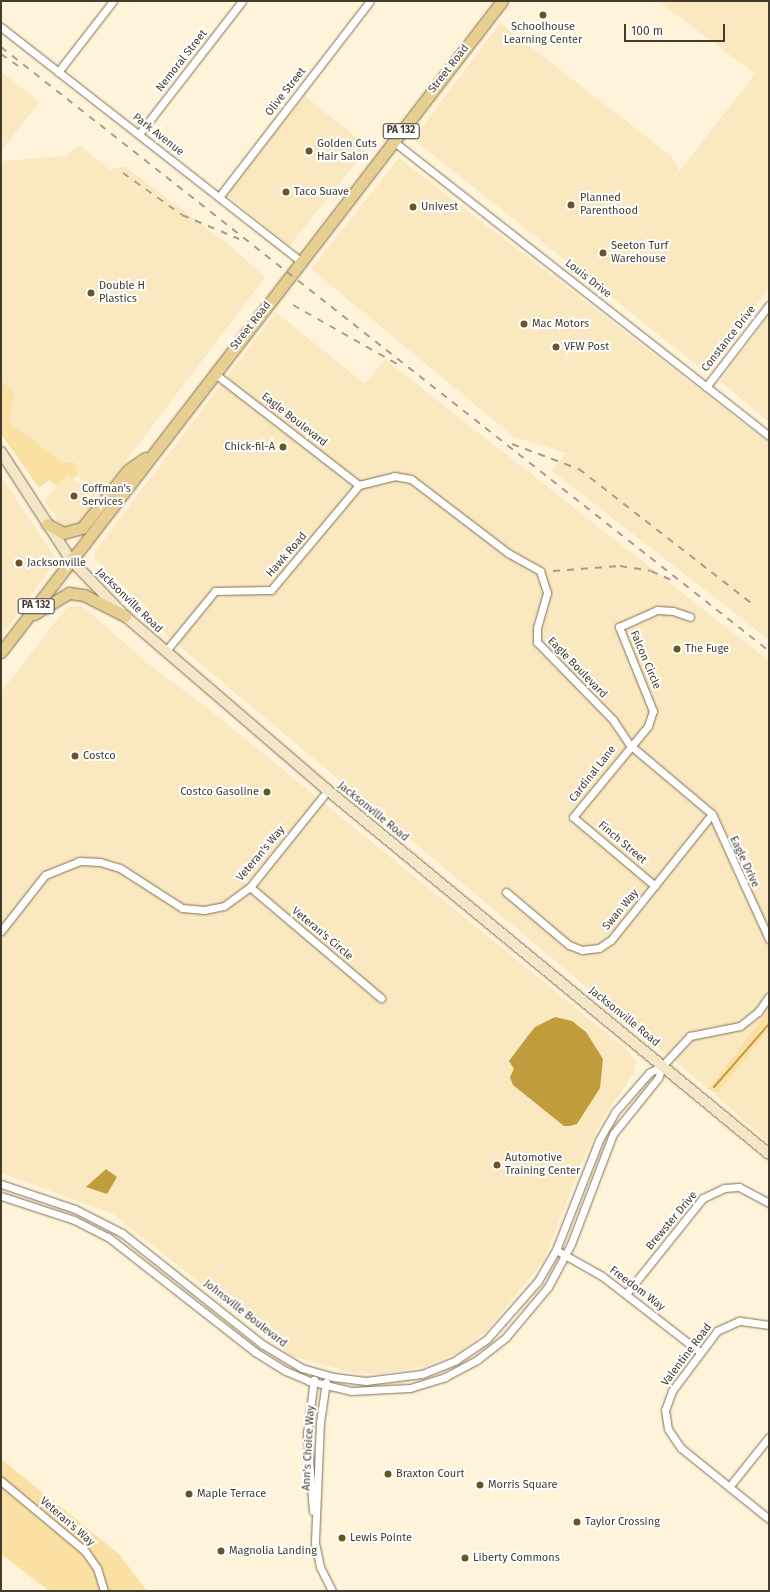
<!DOCTYPE html>
<html>
<head>
<meta charset="utf-8">
<style>
	body { margin:0 }
	#map { position:relative; width:770px; height:1592px; overflow:hidden; background:#fff3d9; font-family:"Fira Sans",sans-serif }
	div>[style] { position:absolute }
	[style*='--x'] { left:calc(var(--x)*1px); top:calc(var(--y)*1px); width:calc(var(--w)*1px); rotate:calc(var(--a)*1deg) }
	.built>* { inset:0; background:#fae8c0; transform-origin:0 0 }
	.green>* { inset:0; background:#fbe0a3 }
	.water>* { inset:0; background:#c19c3d }
	.stream>* { height:2px; margin:-1px; padding:0 1px; transform-origin:1px; border-radius:1px; background:#c19c3d }
	.roads { filter:drop-shadow(0 0 1px #7d7052) drop-shadow(0 0 1px #7d7052) }
	.street>* { height:7px; margin:-3.5px; padding:0 3.5px; transform-origin:3.5px; border-radius:3.5px; background:#fff }
	.secondary>* { height:10px; margin:-5px; padding:0 5px; transform-origin:5px; border-radius:5px; background:#f3e7c8 }
	.primary>* { height:11px; margin:-5.5px; padding:0 5.5px; transform-origin:5.5px; border-radius:5.5px; background:#e7ce91 }
	.rail>* { height:2px; margin-top:-1px; transform-origin:0; background:repeating-linear-gradient(90deg,#a79e8a 0 7px,transparent 0 14px) }
	.dots>* { width:11px; height:11px; translate:-50% -50%; box-sizing:border-box; border:2px solid #fff; border-radius:50% }
	span { translate:-50% -50%; white-space:nowrap; text-align:center; line-height:1.15; -webkit-text-stroke:4px #fff; paint-order:stroke }
	.shield-label span { padding:1px 3px; background:#fff; border:1px solid; border-radius:3px; -webkit-text-stroke-width:0 }
	.shield-label { font-size:10px; color:#413c2e; font-weight:700 }
	.poi-label { font-size:11px; color:#413c2e }
	.left { translate:0 -50%; text-align:left }
	.right { translate:-100% -50%; text-align:right }
	.street-label { font-size:11px; color:#413c2e }
	.frame { position:absolute; inset:0; border:2px solid #413c2e; pointer-events:none }
	.scale { position:absolute; left:624px; top:24px; width:101px; height:18px; box-sizing:border-box; border:2px solid #413c2e; border-top:0; padding-left:5px; font-size:12px; line-height:14px; white-space:nowrap; color:#413c2e; -webkit-text-stroke:3px #fff; paint-order:stroke }
</style>
</head>
<body>
<div id="map">
	<div class="built">
		<i style="clip-path:polygon(658px 1px,769px 1px,769px 289px,704px 371px,413px 139px,500px 23px,671px 156px,679px 170px,674px 178px,755px 74px)"></i>
		<i style="clip-path:polygon(1px 72px,40px 102px,1px 151px)"></i>
		<i style="left:305px;top:96px;width:82px;height:126px;rotate:39deg"></i>
		<i style="clip-path:polygon(81px 146px,110px 170px,124px 166px,229px 245px,265px 277px,101px 494px,1px 417px,1px 161px,67px 156px,74px 148px)"></i>
		<i style="clip-path:polygon(399px 158px,769px 443px,769px 640px,552px 471px,566px 453px,514px 437px,311px 269px)"></i>
		<i style="clip-path:polygon(276px 312px,365px 384px,385px 359px,769px 661px,769px 1009px,708px 1089px,153px 624px,148px 609px,95px 560px,95px 551px)"></i>
		<i style="clip-path:polygon(769px 315px,769px 422px,720px 381px)"></i>
		<i style="clip-path:polygon(67px 475px,102px 500px,83px 524px,65px 530px,44px 500px)"></i>
		<i style="clip-path:polygon(1px 476px,57px 560px,1px 637px)"></i>
		<i style="clip-path:polygon(82px 606px,156px 670px,200px 702px,625px 1048px,636px 1061px,634px 1073px,603px 1118px,585px 1155px,544px 1260px,487px 1331px,459px 1352px,427px 1366px,379px 1374px,353px 1373px,292px 1356px,113px 1214px,1px 1173px,1px 692px,67px 607px)"></i>
		<i style="clip-path:polygon(769px 1030px,769px 1143px,715px 1095px)"></i>
	</div>
	<div class="green">
		<i style="clip-path:polygon(1px 381px,14px 391px,9px 422px,62px 463px,74px 462px,78px 475px,73px 479px,67px 475px,57px 486px,49px 480px,39px 488px,1px 434px)"></i>
		<i style="clip-path:polygon(769px 1009px,769px 1030px,717px 1093px,708px 1089px)"></i>
		<i style="clip-path:polygon(1px 1459px,119px 1554px,147px 1591px,49px 1591px,1px 1554px)"></i>
	</div>
	<div class="water">
		<i style="clip-path:polygon(555px 1017px,572px 1021px,586px 1032px,603px 1059px,600px 1088px,577px 1124px,570px 1126px,564px 1126px,513px 1085px,510px 1077px,514px 1069px,509px 1061px,527px 1037px,535px 1027px)"></i>
		<i style="clip-path:polygon(106px 1169px,117px 1177px,107px 1194px,86px 1187px)"></i>
	</div>
	<div class="stream">
		<i style="--x:714;--y:1087;--w:84;--a:-48.9"></i>
	</div>
	<div class="roads">
		<div class="street">
			<i style="--x:1;--y:27;--w:380;--a:38"></i>
			<i style="--x:58;--y:72;--w:90;--a:-52.2"></i>
			<i style="--x:139;--y:134;--w:168;--a:-52.2"></i>
			<i style="--x:393;--y:141;--w:478;--a:38.1"></i>
			<i style="--x:219;--y:197;--w:247;--a:-52.4"></i>
			<i style="--x:214;--y:373;--w:183;--a:37.7"></i>
			<i style="--x:706;--y:387;--w:103;--a:-52.5"></i>
			<i style="--x:359;--y:485;--w:36;--a:-14"></i>
			<i style="--x:394;--y:476;--w:17;--a:10"></i>
			<i style="--x:411;--y:479;--w:122;--a:37.3"></i>
			<i style="--x:508;--y:553;--w:37;--a:29"></i>
			<i style="--x:540;--y:571;--w:23;--a:72"></i>
			<i style="--x:547;--y:593;--w:35;--a:106"></i>
			<i style="--x:537;--y:627;--w:15;--a:90"></i>
			<i style="--x:537;--y:642;--w:109;--a:45.7"></i>
			<i style="--x:613;--y:720;--w:30;--a:56"></i>
			<i style="--x:630;--y:745;--w:107;--a:40.1"></i>
			<i style="--x:712;--y:814;--w:137;--a:65.5"></i>
			<i style="--x:165;--y:652;--w:79;--a:-50.7"></i>
			<i style="--x:215;--y:591;--w:56;--a:-1"></i>
			<i style="--x:271;--y:590;--w:137;--a:-50"></i>
			<i style="--x:655;--y:886;--w:107;--a:-139.9"></i>
			<i style="--x:573;--y:817;--w:118;--a:-50.5"></i>
			<i style="--x:648;--y:726;--w:16;--a:-72"></i>
			<i style="--x:653;--y:711;--w:91;--a:-112"></i>
			<i style="--x:619;--y:627;--w:42;--a:-24.1"></i>
			<i style="--x:657;--y:610;--w:16;--a:4"></i>
			<i style="--x:673;--y:611;--w:18;--a:19"></i>
			<i style="--x:250;--y:887;--w:172;--a:40.3"></i>
			<i style="--x:506;--y:892;--w:82;--a:40.1"></i>
			<i style="--x:569;--y:945;--w:14;--a:21"></i>
			<i style="--x:582;--y:950;--w:17;--a:-7"></i>
			<i style="--x:599;--y:948;--w:14;--a:-34"></i>
			<i style="--x:611;--y:940;--w:161;--a:-51.3"></i>
			<i style="--x:1;--y:931;--w:71;--a:-51.8"></i>
			<i style="--x:45;--y:875;--w:37;--a:-22"></i>
			<i style="--x:79;--y:861;--w:21;--a:3"></i>
			<i style="--x:100;--y:862;--w:21;--a:17"></i>
			<i style="--x:120;--y:868;--w:74;--a:32.8"></i>
			<i style="--x:182;--y:908;--w:22;--a:5"></i>
			<i style="--x:204;--y:910;--w:20;--a:-11"></i>
			<i style="--x:224;--y:906;--w:32;--a:-36"></i>
			<i style="--x:250;--y:887;--w:124;--a:-51.2"></i>
			<i style="--x:1;--y:1184;--w:78;--a:18.7"></i>
			<i style="--x:75;--y:1209;--w:53;--a:27.1"></i>
			<i style="--x:122;--y:1233;--w:179;--a:38.4"></i>
			<i style="--x:262;--y:1344;--w:47;--a:31"></i>
			<i style="--x:302;--y:1368;--w:32;--a:16"></i>
			<i style="--x:333;--y:1377;--w:33;--a:7"></i>
			<i style="--x:366;--y:1381;--w:56;--a:-7.1"></i>
			<i style="--x:422;--y:1374;--w:37;--a:-22"></i>
			<i style="--x:456;--y:1360;--w:37;--a:-34"></i>
			<i style="--x:487;--y:1339;--w:77;--a:-48.7"></i>
			<i style="--x:538;--y:1281;--w:36;--a:-60"></i>
			<i style="--x:556;--y:1250;--w:118;--a:-68.6"></i>
			<i style="--x:599;--y:1140;--w:32;--a:-60"></i>
			<i style="--x:615;--y:1112;--w:52;--a:-48.9"></i>
			<i style="--x:649;--y:1073;--w:16;--a:-30"></i>
			<i style="--x:663;--y:1065;--w:40;--a:-47"></i>
			<i style="--x:690;--y:1036;--w:51;--a:-11.3"></i>
			<i style="--x:740;--y:1026;--w:23;--a:-38"></i>
			<i style="--x:758;--y:1012;--w:19;--a:-55"></i>
			<i style="--x:1;--y:1196;--w:77;--a:18.2"></i>
			<i style="--x:74;--y:1220;--w:38;--a:27"></i>
			<i style="--x:108;--y:1237;--w:187;--a:38"></i>
			<i style="--x:255;--y:1352;--w:36;--a:32"></i>
			<i style="--x:286;--y:1371;--w:25;--a:23"></i>
			<i style="--x:309;--y:1381;--w:43;--a:13.4"></i>
			<i style="--x:351;--y:1391;--w:59;--a:-2.9"></i>
			<i style="--x:410;--y:1388;--w:37;--a:-17"></i>
			<i style="--x:445;--y:1377;--w:36;--a:-28"></i>
			<i style="--x:477;--y:1360;--w:37;--a:-38"></i>
			<i style="--x:506;--y:1337;--w:65;--a:-50"></i>
			<i style="--x:548;--y:1287;--w:49;--a:-61.9"></i>
			<i style="--x:571;--y:1244;--w:118;--a:-69.1"></i>
			<i style="--x:613;--y:1134;--w:72;--a:-51.2"></i>
			<i style="--x:658;--y:1078;--w:14;--a:-69"></i>
			<i style="--x:556;--y:1250;--w:53;--a:29.5"></i>
			<i style="--x:602;--y:1276;--w:124;--a:37.8"></i>
			<i style="--x:626;--y:1294;--w:123;--a:-51.3"></i>
			<i style="--x:703;--y:1198;--w:23;--a:-25"></i>
			<i style="--x:724;--y:1188;--w:15;--a:-4"></i>
			<i style="--x:739;--y:1187;--w:34;--a:28"></i>
			<i style="--x:769;--y:1325;--w:30;--a:-172"></i>
			<i style="--x:739;--y:1321;--w:24;--a:156"></i>
			<i style="--x:717;--y:1331;--w:75;--a:126.9"></i>
			<i style="--x:672;--y:1391;--w:20;--a:110"></i>
			<i style="--x:665;--y:1410;--w:19;--a:81"></i>
			<i style="--x:668;--y:1429;--w:23;--a:56"></i>
			<i style="--x:681;--y:1448;--w:113;--a:38.9"></i>
			<i style="--x:326;--y:1382;--w:40;--a:98.5"></i>
			<i style="--x:320;--y:1422;--w:121;--a:92.4"></i>
			<i style="--x:315;--y:1543;--w:25;--a:78"></i>
			<i style="--x:320;--y:1567;--w:27;--a:63"></i>
			<i style="--x:1;--y:1481;--w:109;--a:39.8"></i>
			<i style="--x:85;--y:1551;--w:21;--a:55"></i>
			<i style="--x:97;--y:1568;--w:24;--a:73"></i>
			<i style="--x:729;--y:1487;--w:64;--a:-51.3"></i>
			<i style="--x:313;--y:1511;--w:78;--a:-94.4"></i>
			<i style="--x:307;--y:1433;--w:54;--a:-82.6"></i>
		</div>
		<div class="secondary">
			<i style="--x:1;--y:452;--w:129;--a:57.1"></i>
			<i style="--x:71;--y:560;--w:78;--a:46"></i>
			<i style="--x:125;--y:616;--w:264;--a:40.7"></i>
			<i style="--x:325;--y:788;--w:575;--a:39.5"></i>
		</div>
		<div class="primary">
			<i style="--x:47;--y:524;--w:18;--a:29"></i>
			<i style="--x:63;--y:533;--w:20;--a:-15"></i>
			<i style="--x:82;--y:528;--w:74;--a:-51.6"></i>
			<i style="--x:128;--y:470;--w:21;--a:-35"></i>
			<i style="--x:34;--y:614;--w:41;--a:-31"></i>
			<i style="--x:69;--y:593;--w:15;--a:8"></i>
			<i style="--x:84;--y:595;--w:46;--a:27.1"></i>
			<i style="--x:1;--y:652;--w:821;--a:-52.42"></i>
		</div>
	</div>
	<div class="rail">
		<i style="--x:1;--y:47;--w:977;--a:38.18"></i>
		<i style="--x:1;--y:54;--w:21;--a:35"></i>
		<i style="--x:123;--y:173;--w:72;--a:35.4"></i>
		<i style="--x:182;--y:215;--w:62;--a:22.8"></i>
		<i style="--x:293;--y:305;--w:122;--a:29.5"></i>
		<i style="--x:512;--y:444;--w:72;--a:20.5"></i>
		<i style="--x:579;--y:469;--w:224;--a:37.9"></i>
		<i style="--x:553;--y:571;--w:67;--a:-4.3"></i>
		<i style="--x:620;--y:566;--w:31;--a:9"></i>
		<i style="--x:651;--y:571;--w:27;--a:24"></i>
	</div>
	<div class="dots">
		<i style="left:543px;top:15px;background:#695523"></i>
		<i style="left:309px;top:151px;background:#695523"></i>
		<i style="left:286px;top:192px;background:#695523"></i>
		<i style="left:571px;top:205px;background:#695523"></i>
		<i style="left:413px;top:207px;background:#695523"></i>
		<i style="left:603px;top:253px;background:#695523"></i>
		<i style="left:91px;top:293px;background:#695523"></i>
		<i style="left:524px;top:324px;background:#695523"></i>
		<i style="left:556px;top:347px;background:#695523"></i>
		<i style="left:283px;top:447px;background:#695523"></i>
		<i style="left:74px;top:496px;background:#695523"></i>
		<i style="left:19px;top:563px;background:#695523"></i>
		<i style="left:677px;top:649px;background:#695523"></i>
		<i style="left:75px;top:756px;background:#695523"></i>
		<i style="left:267px;top:792px;background:#695523"></i>
		<i style="left:497px;top:1165px;background:#695523"></i>
		<i style="left:388px;top:1474px;background:#695523"></i>
		<i style="left:480px;top:1485px;background:#695523"></i>
		<i style="left:189px;top:1494px;background:#695523"></i>
		<i style="left:577px;top:1522px;background:#695523"></i>
		<i style="left:342px;top:1538px;background:#695523"></i>
		<i style="left:221px;top:1551px;background:#695523"></i>
		<i style="left:465px;top:1558px;background:#695523"></i>
	</div>
	<div class="shield-label">
		<span style="left:401px;top:131px">PA 132</span>
		<span style="left:36px;top:606px">PA 132</span>
	</div>
	<div class="poi-label">
		<span style="left:543px;top:34px">Schoolhouse<br>Learning Center</span>
		<span class="left" style="left:317px;top:151px">Golden Cuts<br>Hair Salon</span>
		<span class="left" style="left:294px;top:192px">Taco Suave</span>
		<span class="left" style="left:580px;top:205px">Planned<br>Parenthood</span>
		<span class="left" style="left:421px;top:207px">Univest</span>
		<span class="left" style="left:611px;top:253px">Seeton Turf<br>Warehouse</span>
		<span class="left" style="left:99px;top:293px">Double H<br>Plastics</span>
		<span class="left" style="left:532px;top:324px">Mac Motors</span>
		<span class="left" style="left:564px;top:347px">VFW Post</span>
		<span class="right" style="left:275px;top:447px">Chick-fil-A</span>
		<span class="left" style="left:82px;top:496px">Coffman's<br>Services</span>
		<span class="left" style="left:27px;top:563px">Jacksonville</span>
		<span class="left" style="left:685px;top:649px">The Fuge</span>
		<span class="left" style="left:83px;top:756px">Costco</span>
		<span class="right" style="left:259px;top:792px">Costco Gasoline</span>
		<span class="left" style="left:505px;top:1165px">Automotive<br>Training Center</span>
		<span class="left" style="left:396px;top:1474px">Braxton Court</span>
		<span class="left" style="left:488px;top:1485px">Morris Square</span>
		<span class="left" style="left:197px;top:1494px">Maple Terrace</span>
		<span class="left" style="left:585px;top:1522px">Taylor Crossing</span>
		<span class="left" style="left:350px;top:1538px">Lewis Pointe</span>
		<span class="left" style="left:229px;top:1551px">Magnolia Landing</span>
		<span class="left" style="left:473px;top:1558px">Liberty Commons</span>
	</div>
	<div class="street-label">
		<span style="left:182px;top:61px;rotate:-52deg">Nemoral Street</span>
		<span style="left:449px;top:69px;rotate:-52deg">Street Road</span>
		<span style="left:286px;top:92px;rotate:-52deg">Olive Street</span>
		<span style="left:158px;top:135px;rotate:38deg">Park Avenue</span>
		<span style="left:588px;top:279px;rotate:38deg">Louis Drive</span>
		<span style="left:251px;top:326px;rotate:-52deg">Street Road</span>
		<span style="left:729px;top:339px;rotate:-52deg">Constance Drive</span>
		<span style="left:294px;top:420px;rotate:38deg">Eagle Boulevard</span>
		<span style="left:287px;top:555px;rotate:-49deg">Hawk Road</span>
		<span style="left:129px;top:601px;rotate:44deg">Jacksonville Road</span>
		<span style="left:645px;top:660px;rotate:67deg">Falcon Circle</span>
		<span style="left:577px;top:668px;rotate:46deg">Eagle Boulevard</span>
		<span style="left:593px;top:774px;rotate:-52deg">Cardinal Lane</span>
		<span style="left:373px;top:812px;rotate:39deg">Jacksonville Road</span>
		<span style="left:622px;top:843px;rotate:40deg">Finch Street</span>
		<span style="left:261px;top:854px;rotate:-50deg">Veteran's Way</span>
		<span style="left:744px;top:862px;rotate:65deg">Eagle Drive</span>
		<span style="left:621px;top:910px;rotate:-50deg">Swan Way</span>
		<span style="left:322px;top:934px;rotate:40deg">Veteran's Circle</span>
		<span style="left:624px;top:1017px;rotate:39deg">Jacksonville Road</span>
		<span style="left:672px;top:1221px;rotate:-50deg">Brewster Drive</span>
		<span style="left:637px;top:1289px;rotate:37deg">Freedom Way</span>
		<span style="left:245px;top:1314px;rotate:38deg">Johnsville Boulevard</span>
		<span style="left:687px;top:1355px;rotate:-53deg">Valentine Road</span>
		<span style="left:309px;top:1448px;rotate:-87deg">Ann's Choice Way</span>
		<span style="left:67px;top:1522px;rotate:41deg">Veteran's Way</span>
	</div>
	<div class="frame"></div>
	<div class="scale">100 m</div>
</div>
</body>
</html>
